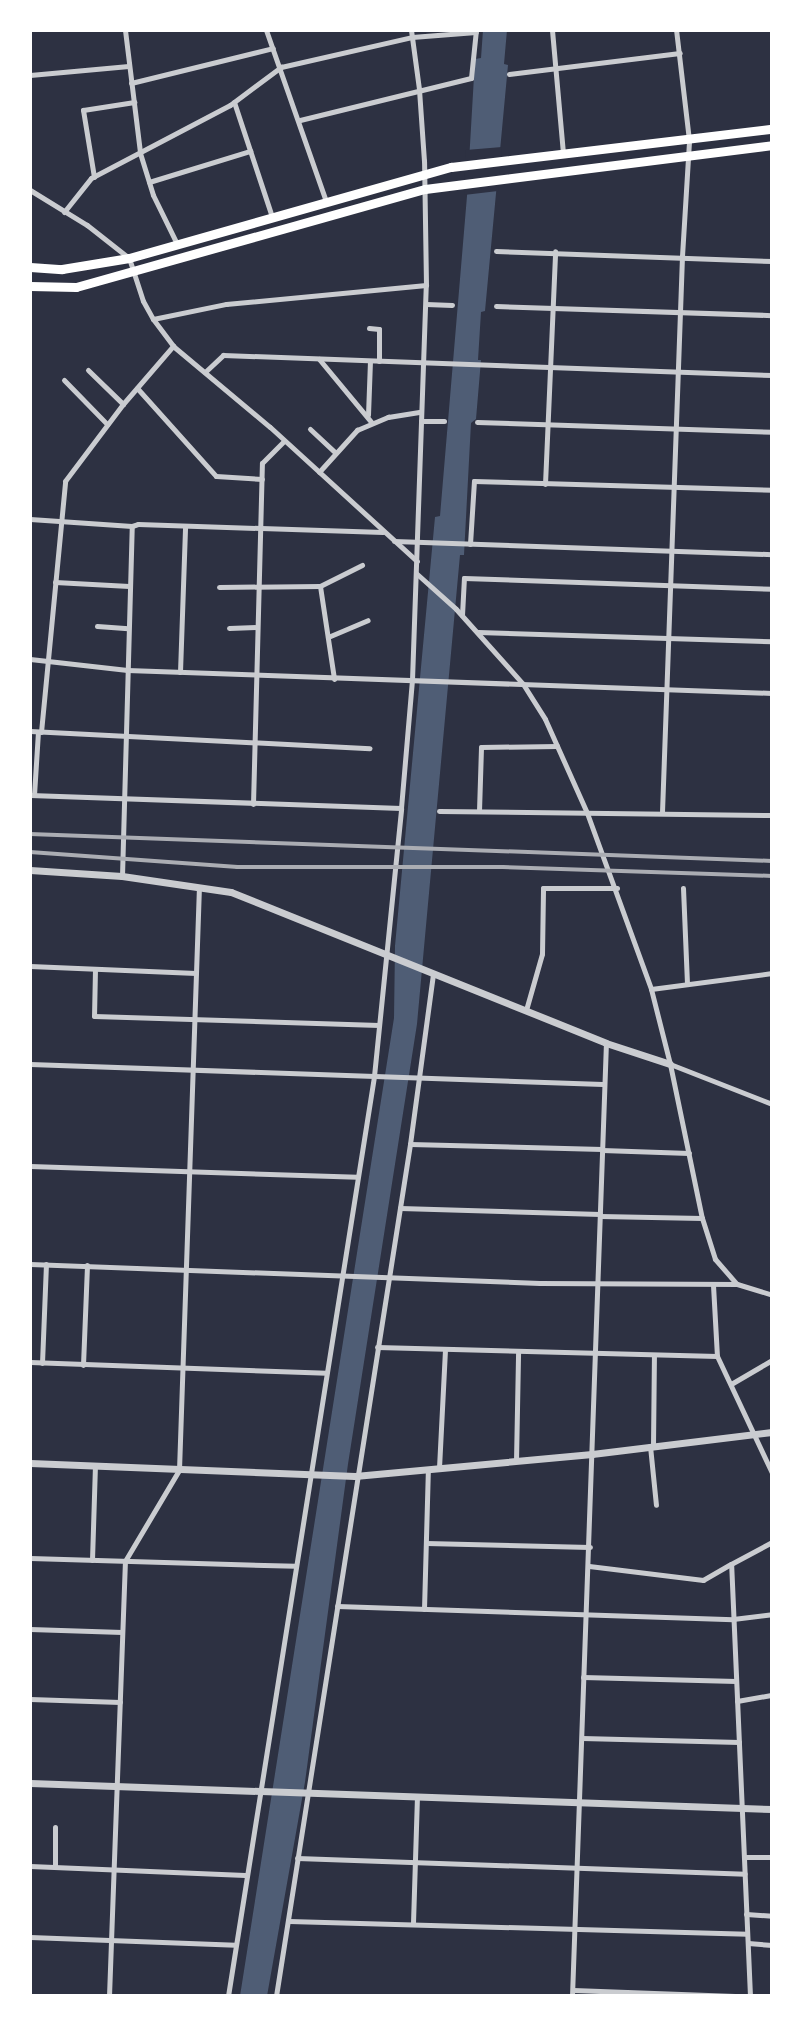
<!DOCTYPE html>
<html>
<head>
<meta charset="utf-8">
<style>
	body { margin:0 }
	#map { position:relative; width:802px; height:2026px; overflow:hidden; background:#2d3142; font-family:Mulish,sans-serif }
	div>[style] { position:absolute }
	[style*='--x'] { left:calc(var(--x)*1px); top:calc(var(--y)*1px); width:calc(var(--w)*1px); rotate:calc(var(--a)*1deg) }
	.water>* { inset:0; background:#4f5d75 }
	.pier>* { inset:0; background:#2d3142 }
	.minor>* { height:5px; margin:-2.5px; padding:0 2.5px; transform-origin:2.5px; border-radius:2.5px; background:#caccd0 }
	.tertiary>* { height:7px; margin:-3.5px; padding:0 3.5px; transform-origin:3.5px; border-radius:3.5px; background:#caccd0 }
	.trunk>* { height:9px; margin:-4.5px; padding:0 4.5px; transform-origin:4.5px; border-radius:4.5px; background:#fff }
	.rail>* { height:3.5px; margin:-1.75px; padding:0 1.75px; transform-origin:1.75px; border-radius:1.75px; background:#abadb3 }
	span { translate:-50% -50%; white-space:nowrap; text-align:center; line-height:1.15; -webkit-text-stroke:5px #fff; paint-order:stroke }
	.frame { position:absolute; inset:0; border:32px solid #fff; pointer-events:none }
</style>
</head>
<body>
<div id="map">
	<div class="water">
		<i style="clip-path:polygon(483px 30px,507px 30px,504px 64px,508px 65px,485px 311px,481px 312px,478px 360px,481px 360px,476px 419px,471px 423px,464px 555px,460px 555px,417px 1024px,348px 1464px,305px 1782px,267px 1996px,240px 1996px,394px 1018px,395px 946px,435px 517px,440px 516px,467px 196px,475px 59px,481px 58px)"></i>
	</div>
	<div class="pier">
		<i style="clip-path:polygon(502px 147px,498px 191px,464px 195px,466px 150px)"></i>
	</div>
	<div class="minor">
		<i style="--x:125;--y:30;--w:124;--a:83"></i>
		<i style="--x:140;--y:153;--w:44;--a:72.8"></i>
		<i style="--x:153;--y:195;--w:55;--a:63.9"></i>
		<i style="--x:266;--y:30;--w:181;--a:70.7"></i>
		<i style="--x:552;--y:30;--w:124;--a:84.9"></i>
		<i style="--x:509;--y:74;--w:172;--a:-7"></i>
		<i style="--x:30;--y:75;--w:99;--a:-5.2"></i>
		<i style="--x:131;--y:83;--w:146;--a:-13.8"></i>
		<i style="--x:234;--y:102;--w:121;--a:71.7"></i>
		<i style="--x:300;--y:120;--w:176;--a:-13.8"></i>
		<i style="--x:471;--y:78;--w:48;--a:-84.1"></i>
		<i style="--x:94;--y:177;--w:68;--a:-99.3"></i>
		<i style="--x:83;--y:110;--w:52;--a:-8.9"></i>
		<i style="--x:149;--y:182;--w:106;--a:-17.1"></i>
		<i style="--x:30;--y:190;--w:67;--a:31.6"></i>
		<i style="--x:87;--y:225;--w:53;--a:38.2"></i>
		<i style="--x:129;--y:258;--w:45;--a:72"></i>
		<i style="--x:143;--y:301;--w:21;--a:61"></i>
		<i style="--x:153;--y:319;--w:34;--a:53"></i>
		<i style="--x:173;--y:346;--w:126;--a:39.9"></i>
		<i style="--x:270;--y:427;--w:199;--a:42.4"></i>
		<i style="--x:64;--y:212;--w:43;--a:-51.5"></i>
		<i style="--x:91;--y:178;--w:157;--a:-27.7"></i>
		<i style="--x:230;--y:105;--w:64;--a:-36.7"></i>
		<i style="--x:281;--y:67;--w:134;--a:-12.9"></i>
		<i style="--x:412;--y:37;--w:64;--a:-4.5"></i>
		<i style="--x:496;--y:251;--w:276;--a:2.1"></i>
		<i style="--x:426;--y:304;--w:26;--a:2"></i>
		<i style="--x:496;--y:306;--w:276;--a:1.9"></i>
		<i style="--x:153;--y:319;--w:75;--a:-11.6"></i>
		<i style="--x:226;--y:304;--w:201;--a:-5.4"></i>
		<i style="--x:369;--y:328;--w:10;--a:6"></i>
		<i style="--x:379;--y:329;--w:32;--a:90"></i>
		<i style="--x:319;--y:359;--w:83;--a:50.4"></i>
		<i style="--x:88;--y:370;--w:49;--a:44.2"></i>
		<i style="--x:205;--y:372;--w:25;--a:-43"></i>
		<i style="--x:223;--y:355;--w:549;--a:2.09"></i>
		<i style="--x:64;--y:380;--w:62;--a:45.7"></i>
		<i style="--x:137;--y:388;--w:118;--a:48.1"></i>
		<i style="--x:216;--y:476;--w:46;--a:3.7"></i>
		<i style="--x:368;--y:415;--w:54;--a:-87.9"></i>
		<i style="--x:421;--y:421;--w:23;--a:0"></i>
		<i style="--x:477;--y:422;--w:295;--a:1.9"></i>
		<i style="--x:310;--y:429;--w:35;--a:43"></i>
		<i style="--x:319;--y:472;--w:57;--a:-47.9"></i>
		<i style="--x:357;--y:430;--w:34;--a:-23"></i>
		<i style="--x:388;--y:417;--w:33;--a:-9"></i>
		<i style="--x:545;--y:484;--w:233;--a:-87.5"></i>
		<i style="--x:30;--y:519;--w:102;--a:3.9"></i>
		<i style="--x:132;--y:526;--w:6;--a:-18"></i>
		<i style="--x:138;--y:524;--w:245;--a:1.9"></i>
		<i style="--x:394;--y:541;--w:378;--a:2"></i>
		<i style="--x:470;--y:544;--w:63;--a:-86.4"></i>
		<i style="--x:474;--y:481;--w:298;--a:1.7"></i>
		<i style="--x:417;--y:574;--w:52;--a:41.9"></i>
		<i style="--x:456;--y:609;--w:101;--a:48.2"></i>
		<i style="--x:523;--y:684;--w:41;--a:57.8"></i>
		<i style="--x:545;--y:719;--w:103;--a:65.9"></i>
		<i style="--x:587;--y:813;--w:187;--a:70"></i>
		<i style="--x:651;--y:989;--w:77;--a:75.8"></i>
		<i style="--x:670;--y:1064;--w:157;--a:78.3"></i>
		<i style="--x:702;--y:1218;--w:43;--a:72.4"></i>
		<i style="--x:715;--y:1259;--w:33;--a:49"></i>
		<i style="--x:55;--y:582;--w:74;--a:3.1"></i>
		<i style="--x:320;--y:586;--w:94;--a:81.4"></i>
		<i style="--x:219;--y:587;--w:101;--a:-0.6"></i>
		<i style="--x:320;--y:586;--w:47;--a:-26.6"></i>
		<i style="--x:462;--y:615;--w:37;--a:-87"></i>
		<i style="--x:464;--y:578;--w:308;--a:2"></i>
		<i style="--x:97;--y:626;--w:31;--a:4"></i>
		<i style="--x:229;--y:628;--w:27;--a:-2"></i>
		<i style="--x:478;--y:632;--w:294;--a:1.8"></i>
		<i style="--x:328;--y:637;--w:43;--a:-23"></i>
		<i style="--x:30;--y:659;--w:98;--a:6.5"></i>
		<i style="--x:127;--y:670;--w:645;--a:2.04"></i>
		<i style="--x:180;--y:672;--w:146;--a:-88"></i>
		<i style="--x:30;--y:731;--w:340;--a:2.9"></i>
		<i style="--x:41;--y:732;--w:252;--a:-84.5"></i>
		<i style="--x:65;--y:481;--w:96;--a:-53"></i>
		<i style="--x:123;--y:404;--w:77;--a:-49.2"></i>
		<i style="--x:30;--y:795;--w:371;--a:2"></i>
		<i style="--x:34;--y:795;--w:63;--a:-86.4"></i>
		<i style="--x:253;--y:804;--w:341;--a:-88.5"></i>
		<i style="--x:262;--y:463;--w:31;--a:-45"></i>
		<i style="--x:439;--y:811;--w:333;--a:0.7"></i>
		<i style="--x:479;--y:811;--w:64;--a:-88.2"></i>
		<i style="--x:481;--y:747;--w:76;--a:-0.8"></i>
		<i style="--x:662;--y:812;--w:556;--a:-87.94"></i>
		<i style="--x:682;--y:256;--w:116;--a:-86.5"></i>
		<i style="--x:689;--y:140;--w:111;--a:-96.7"></i>
		<i style="--x:122;--y:876;--w:350;--a:-88.4"></i>
		<i style="--x:683;--y:888;--w:95;--a:87.6"></i>
		<i style="--x:30;--y:966;--w:166;--a:2.4"></i>
		<i style="--x:95;--y:969;--w:47;--a:91.2"></i>
		<i style="--x:94;--y:1016;--w:285;--a:1.8"></i>
		<i style="--x:651;--y:989;--w:122;--a:-7.5"></i>
		<i style="--x:526;--y:1010;--w:58;--a:-74.1"></i>
		<i style="--x:542;--y:954;--w:66;--a:-89.1"></i>
		<i style="--x:543;--y:888;--w:74;--a:0"></i>
		<i style="--x:30;--y:1064;--w:573;--a:2"></i>
		<i style="--x:670;--y:1064;--w:110;--a:21.4"></i>
		<i style="--x:410;--y:1144;--w:192;--a:1.5"></i>
		<i style="--x:602;--y:1150;--w:87;--a:2"></i>
		<i style="--x:30;--y:1166;--w:327;--a:1.9"></i>
		<i style="--x:400;--y:1208;--w:200;--a:1.7"></i>
		<i style="--x:600;--y:1216;--w:102;--a:1.1"></i>
		<i style="--x:30;--y:1264;--w:510;--a:2.13"></i>
		<i style="--x:540;--y:1283;--w:197;--a:0.3"></i>
		<i style="--x:737;--y:1284;--w:37;--a:17"></i>
		<i style="--x:713;--y:1285;--w:71;--a:86.8"></i>
		<i style="--x:717;--y:1356;--w:129;--a:64.8"></i>
		<i style="--x:377;--y:1347;--w:340;--a:1.5"></i>
		<i style="--x:30;--y:1362;--w:296;--a:2.1"></i>
		<i style="--x:42;--y:1363;--w:99;--a:-87.7"></i>
		<i style="--x:83;--y:1365;--w:100;--a:-87.7"></i>
		<i style="--x:731;--y:1384;--w:48;--a:-30.3"></i>
		<i style="--x:650;--y:1446;--w:59;--a:84.2"></i>
		<i style="--x:653;--y:1446;--w:90;--a:-89.4"></i>
		<i style="--x:516;--y:1461;--w:109;--a:-88.9"></i>
		<i style="--x:439;--y:1468;--w:119;--a:-87.1"></i>
		<i style="--x:426;--y:1543;--w:164;--a:1.4"></i>
		<i style="--x:30;--y:1558;--w:265;--a:1.7"></i>
		<i style="--x:92;--y:1560;--w:94;--a:-88.2"></i>
		<i style="--x:589;--y:1566;--w:115;--a:7"></i>
		<i style="--x:703;--y:1580;--w:32;--a:-30"></i>
		<i style="--x:337;--y:1606;--w:396;--a:1.9"></i>
		<i style="--x:733;--y:1619;--w:39;--a:-7"></i>
		<i style="--x:424;--y:1609;--w:140;--a:-88.4"></i>
		<i style="--x:30;--y:1629;--w:92;--a:1.9"></i>
		<i style="--x:583;--y:1677;--w:153;--a:1.5"></i>
		<i style="--x:30;--y:1699;--w:90;--a:1.9"></i>
		<i style="--x:737;--y:1701;--w:36;--a:-10"></i>
		<i style="--x:582;--y:1738;--w:157;--a:1.5"></i>
		<i style="--x:744;--y:1857;--w:28;--a:0"></i>
		<i style="--x:297;--y:1858;--w:448;--a:2"></i>
		<i style="--x:30;--y:1866;--w:215;--a:2.4"></i>
		<i style="--x:55;--y:1867;--w:40;--a:-90"></i>
		<i style="--x:746;--y:1914;--w:26;--a:4"></i>
		<i style="--x:289;--y:1921;--w:458;--a:1.6"></i>
		<i style="--x:413;--y:1923;--w:126;--a:-88.2"></i>
		<i style="--x:30;--y:1937;--w:205;--a:2.2"></i>
		<i style="--x:748;--y:1943;--w:24;--a:5"></i>
		<i style="--x:573;--y:1990;--w:162;--a:2.1"></i>
		<i style="--x:109;--y:1996;--w:435;--a:-87.9"></i>
		<i style="--x:125;--y:1561;--w:106;--a:-59.3"></i>
		<i style="--x:179;--y:1470;--w:583;--a:-88.04"></i>
		<i style="--x:228;--y:1996;--w:932;--a:-80.98"></i>
		<i style="--x:374;--y:1076;--w:269;--a:-84.2"></i>
		<i style="--x:401;--y:808;--w:128;--a:-85.1"></i>
		<i style="--x:412;--y:680;--w:395;--a:-88"></i>
		<i style="--x:426;--y:285;--w:124;--a:-90.9"></i>
		<i style="--x:424;--y:161;--w:72;--a:-94"></i>
		<i style="--x:419;--y:89;--w:60;--a:-97.7"></i>
		<i style="--x:276;--y:1996;--w:862;--a:-81.06"></i>
		<i style="--x:410;--y:1144;--w:172;--a:-82.3"></i>
		<i style="--x:572;--y:1996;--w:954;--a:-87.96"></i>
		<i style="--x:750;--y:1996;--w:432;--a:-92.5"></i>
		<i style="--x:731;--y:1564;--w:47;--a:-28.2"></i>
	</div>
	<div class="tertiary">
		<i style="--x:30;--y:870;--w:92;--a:3.7"></i>
		<i style="--x:122;--y:876;--w:110;--a:8.4"></i>
		<i style="--x:231;--y:892;--w:404;--a:21.9"></i>
		<i style="--x:606;--y:1043;--w:67;--a:18.2"></i>
		<i style="--x:30;--y:1463;--w:325;--a:2.3"></i>
		<i style="--x:355;--y:1476;--w:238;--a:-5.3"></i>
		<i style="--x:592;--y:1454;--w:181;--a:-7"></i>
		<i style="--x:30;--y:1783;--w:742;--a:2.01"></i>
	</div>
	<div class="trunk">
		<i style="--x:30;--y:267;--w:32;--a:4"></i>
		<i style="--x:62;--y:269;--w:68;--a:-9.3"></i>
		<i style="--x:129;--y:258;--w:335;--a:-15.8"></i>
		<i style="--x:451;--y:167;--w:323;--a:-6.8"></i>
		<i style="--x:30;--y:286;--w:46;--a:1.2"></i>
		<i style="--x:76;--y:287;--w:362;--a:-15.7"></i>
		<i style="--x:425;--y:189;--w:350;--a:-7.2"></i>
	</div>
	<div class="rail">
		<i style="--x:30;--y:834;--w:742;--a:2.08"></i>
		<i style="--x:30;--y:852;--w:208;--a:4.1"></i>
		<i style="--x:237;--y:867;--w:266;--a:0"></i>
		<i style="--x:503;--y:867;--w:269;--a:1.9"></i>
	</div>
	<div class="frame"></div>
</div>
</body>
</html>
